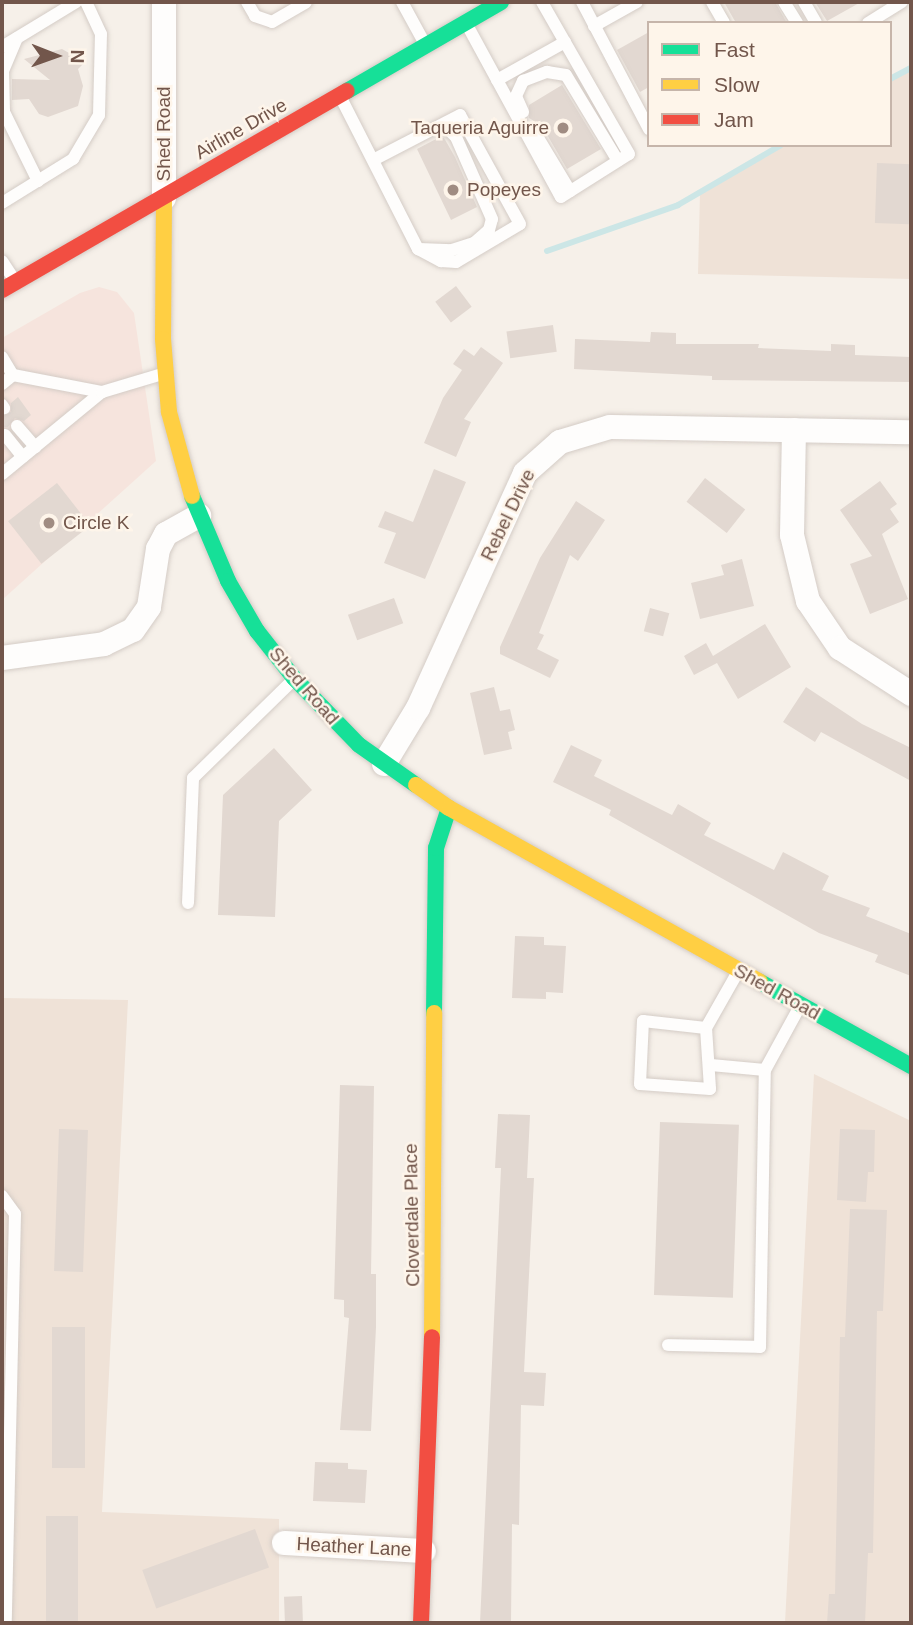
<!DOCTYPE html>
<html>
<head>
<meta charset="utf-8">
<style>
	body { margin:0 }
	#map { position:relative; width:913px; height:1625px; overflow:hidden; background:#f6f0e9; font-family:Arial,sans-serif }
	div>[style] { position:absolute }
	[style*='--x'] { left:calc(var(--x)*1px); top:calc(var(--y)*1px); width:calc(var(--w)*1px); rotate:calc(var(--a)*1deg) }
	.residential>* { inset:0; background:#efe2d7 }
	.commercial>* { inset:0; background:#f6e4dd }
	.stream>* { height:6px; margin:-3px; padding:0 3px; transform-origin:3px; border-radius:3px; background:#cce6e6 }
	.building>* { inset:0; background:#e2d8d1; transform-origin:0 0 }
	.roads { filter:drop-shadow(0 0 2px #d4ccc6) drop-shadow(0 0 2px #d4ccc6) }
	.lane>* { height:12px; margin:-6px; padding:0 6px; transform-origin:6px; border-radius:6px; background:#fefdfc }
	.street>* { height:24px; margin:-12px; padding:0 12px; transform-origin:12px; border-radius:12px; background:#fefdfc }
	.fast>* { height:16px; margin:-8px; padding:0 8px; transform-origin:8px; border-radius:8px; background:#16e098 }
	.slow>* { height:16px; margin:-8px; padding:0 8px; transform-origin:8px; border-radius:8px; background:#ffcf43 }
	.jam>* { height:16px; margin:-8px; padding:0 8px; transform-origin:8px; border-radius:8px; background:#f24e42 }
	.dots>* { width:19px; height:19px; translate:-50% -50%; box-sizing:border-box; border:4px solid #fef5ea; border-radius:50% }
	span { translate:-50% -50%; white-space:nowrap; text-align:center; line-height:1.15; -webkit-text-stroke:5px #fef5ea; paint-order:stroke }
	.poi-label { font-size:19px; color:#72564b }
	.right { translate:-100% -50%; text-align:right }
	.left { translate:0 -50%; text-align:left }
	.street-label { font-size:19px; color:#72564b }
	.frame { position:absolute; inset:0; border:4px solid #72564b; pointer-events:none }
	.legend { position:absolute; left:647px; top:21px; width:245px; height:126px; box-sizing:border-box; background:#fef5ea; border:2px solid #c6b5aa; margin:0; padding:9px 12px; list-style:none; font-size:21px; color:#72564b }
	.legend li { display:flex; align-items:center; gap:14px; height:35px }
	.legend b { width:35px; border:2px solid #c6b5aa }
	.north { position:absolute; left:21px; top:21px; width:70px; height:70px; -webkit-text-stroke:5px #fef5ea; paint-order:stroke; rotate:91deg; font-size:19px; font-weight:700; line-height:28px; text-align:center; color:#72564b }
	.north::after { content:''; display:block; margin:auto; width:24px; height:32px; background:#72564b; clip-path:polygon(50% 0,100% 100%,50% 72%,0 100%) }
</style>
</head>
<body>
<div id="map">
	<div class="residential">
		<i style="clip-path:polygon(911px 68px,911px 279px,698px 274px,700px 193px,778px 145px,890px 145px,890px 79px)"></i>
		<i style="clip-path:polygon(2px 998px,128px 1000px,102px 1512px,279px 1519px,279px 1623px,2px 1623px)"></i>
		<i style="clip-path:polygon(814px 1074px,911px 1121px,911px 1623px,785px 1623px)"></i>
	</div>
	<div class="commercial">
		<i style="clip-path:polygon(99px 287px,117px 292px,134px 313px,156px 461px,2px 600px,2px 338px,80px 293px)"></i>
	</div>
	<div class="stream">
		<i style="--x:890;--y:79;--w:24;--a:-28"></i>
		<i style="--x:547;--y:251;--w:139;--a:-19.3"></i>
		<i style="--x:678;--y:205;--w:119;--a:-30.2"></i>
	</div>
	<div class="building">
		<i style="clip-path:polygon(724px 2px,775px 2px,787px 23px,736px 23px)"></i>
		<i style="clip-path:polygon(815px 2px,861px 2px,827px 21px)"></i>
		<i style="clip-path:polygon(649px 32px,649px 87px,640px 92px,617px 50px)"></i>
		<i style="clip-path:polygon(62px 49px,85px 62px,78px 69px,83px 86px,78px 106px,48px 117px,39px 114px,29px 99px,12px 100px,12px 79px,50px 80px,24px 59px)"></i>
		<i style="clip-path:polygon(562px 85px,601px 149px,567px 169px,542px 126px,529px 118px,529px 105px)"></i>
		<i style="clip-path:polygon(438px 138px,444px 138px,455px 157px,477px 207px,451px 220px,417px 149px)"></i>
		<i style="left:877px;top:163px;width:34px;height:60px;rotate:2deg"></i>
		<i style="left:456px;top:286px;width:26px;height:26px;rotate:53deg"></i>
		<i style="left:553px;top:325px;width:27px;height:47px;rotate:82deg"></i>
		<i style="clip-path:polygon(651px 332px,676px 333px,676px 344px,759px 344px,758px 348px,831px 351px,831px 344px,855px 345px,855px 355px,911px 357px,911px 382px,712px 380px,712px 376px,574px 369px,575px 339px,650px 342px)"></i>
		<i style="clip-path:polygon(481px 347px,503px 363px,464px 419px,471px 422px,456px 457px,424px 443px,443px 398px,462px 370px,453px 364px,464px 349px,474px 356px)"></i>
		<i style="clip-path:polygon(18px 397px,31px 415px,24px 421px,15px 418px,8px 427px,2px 427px,2px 416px,11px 412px,11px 403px)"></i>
		<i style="clip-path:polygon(434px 469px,466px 482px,425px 579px,384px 563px,396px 533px,378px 527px,385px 511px,413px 522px)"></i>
		<i style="left:705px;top:478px;width:51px;height:30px;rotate:38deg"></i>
		<i style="clip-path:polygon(880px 481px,897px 504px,890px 509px,899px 522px,882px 534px,908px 599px,870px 614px,850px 564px,872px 556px,840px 510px)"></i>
		<i style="left:57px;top:483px;width:54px;height:62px;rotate:52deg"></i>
		<i style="clip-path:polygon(576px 501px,605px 520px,578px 561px,570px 555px,539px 633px,544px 635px,537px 649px,559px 660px,550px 678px,500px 654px,500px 647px,540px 558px)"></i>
		<i style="clip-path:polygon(742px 559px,754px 606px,700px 619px,691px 583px,724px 575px,721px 565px)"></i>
		<i style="left:394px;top:598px;width:27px;height:49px;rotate:70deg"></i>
		<i style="left:650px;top:608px;width:20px;height:24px;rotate:15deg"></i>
		<i style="clip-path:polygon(765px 624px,791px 667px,738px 699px,717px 663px,694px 675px,684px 656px,706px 643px,713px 656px)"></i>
		<i style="clip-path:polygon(494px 687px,500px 711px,510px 709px,515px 730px,508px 732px,512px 749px,484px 755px,470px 693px)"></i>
		<i style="clip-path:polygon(806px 687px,862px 724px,911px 748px,911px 781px,821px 732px,815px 742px,783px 722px)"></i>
		<i style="clip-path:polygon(571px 745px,602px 760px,594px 776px,672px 815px,678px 804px,711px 823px,704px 835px,774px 870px,783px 852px,829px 876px,822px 890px,870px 908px,866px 916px,911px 934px,911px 976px,875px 962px,878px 955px,819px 933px,609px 815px,611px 810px,553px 782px)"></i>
		<i style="clip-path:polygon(274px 748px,312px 790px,279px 821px,275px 917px,218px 915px,223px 795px)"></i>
		<i style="clip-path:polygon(515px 936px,544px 937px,544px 945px,566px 946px,563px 993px,546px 992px,546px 999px,512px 998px)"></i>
		<i style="clip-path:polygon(340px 1085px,374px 1086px,371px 1274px,376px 1274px,376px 1327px,371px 1431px,340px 1430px,349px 1318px,344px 1317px,344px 1300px,334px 1299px)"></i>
		<i style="clip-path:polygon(498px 1114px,530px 1115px,527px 1178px,534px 1178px,524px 1372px,546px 1373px,544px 1406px,521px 1405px,519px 1525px,512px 1524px,511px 1623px,480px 1623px,501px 1168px,495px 1168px)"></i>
		<i style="left:660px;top:1122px;width:79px;height:173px;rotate:2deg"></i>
		<i style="left:59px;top:1129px;width:29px;height:142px;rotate:2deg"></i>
		<i style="clip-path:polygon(840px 1129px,875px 1130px,874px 1172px,868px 1172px,866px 1202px,837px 1200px)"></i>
		<i style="clip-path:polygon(850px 1209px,887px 1210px,883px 1311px,877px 1311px,873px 1553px,868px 1553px,865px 1623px,827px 1623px,829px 1594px,835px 1594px,840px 1337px,845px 1337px)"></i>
		<i style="left:52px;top:1327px;width:33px;height:141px"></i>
		<i style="clip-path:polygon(315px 1462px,348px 1463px,348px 1469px,367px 1470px,365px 1503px,313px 1501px)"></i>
		<i style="left:46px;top:1516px;width:32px;height:107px"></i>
		<i style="left:255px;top:1529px;width:41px;height:120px;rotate:70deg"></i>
		<i style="left:302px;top:1596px;width:27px;height:18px;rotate:88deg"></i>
	</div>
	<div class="roads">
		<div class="lane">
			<i style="--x:247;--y:2;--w:16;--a:60"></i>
			<i style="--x:255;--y:16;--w:18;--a:19"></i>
			<i style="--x:272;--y:22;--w:39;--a:-30"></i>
			<i style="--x:402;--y:2;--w:48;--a:61.3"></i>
			<i style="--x:582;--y:2;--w:144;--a:62.2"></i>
			<i style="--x:712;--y:2;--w:24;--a:60"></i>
			<i style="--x:784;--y:2;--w:25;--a:58"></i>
			<i style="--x:804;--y:2;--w:24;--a:60"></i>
			<i style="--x:466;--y:23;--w:198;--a:61.4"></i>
			<i style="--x:561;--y:197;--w:80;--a:-32.3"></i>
			<i style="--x:629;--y:154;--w:175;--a:-119.8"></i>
			<i style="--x:868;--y:23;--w:40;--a:-32"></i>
			<i style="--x:594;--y:26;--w:49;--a:-29.2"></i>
			<i style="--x:17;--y:38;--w:36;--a:113"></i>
			<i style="--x:3;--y:71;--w:41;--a:88.6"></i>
			<i style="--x:4;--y:112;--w:77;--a:63.8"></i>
			<i style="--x:2;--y:47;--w:87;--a:-31.3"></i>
			<i style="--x:497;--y:80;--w:78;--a:-29.2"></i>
			<i style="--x:340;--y:96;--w:172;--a:63"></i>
			<i style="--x:418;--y:249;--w:26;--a:28"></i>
			<i style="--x:441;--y:261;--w:15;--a:4"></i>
			<i style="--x:456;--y:262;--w:74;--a:-30.7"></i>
			<i style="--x:520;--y:224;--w:124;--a:-118.8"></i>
			<i style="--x:460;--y:115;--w:96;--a:152.6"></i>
			<i style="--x:523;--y:112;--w:17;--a:-114"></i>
			<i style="--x:516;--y:96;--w:17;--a:-65"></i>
			<i style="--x:523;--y:81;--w:26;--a:-21"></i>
			<i style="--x:547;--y:72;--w:19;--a:9"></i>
			<i style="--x:566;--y:75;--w:100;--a:58.8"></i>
			<i style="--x:534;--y:131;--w:70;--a:59"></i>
			<i style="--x:2;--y:203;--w:84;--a:-31.8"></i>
			<i style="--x:73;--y:159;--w:51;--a:-59.4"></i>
			<i style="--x:99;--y:115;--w:81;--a:-88.6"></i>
			<i style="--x:101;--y:34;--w:35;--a:-115"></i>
			<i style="--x:419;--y:249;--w:33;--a:2"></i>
			<i style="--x:452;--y:250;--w:23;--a:-18"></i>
			<i style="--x:474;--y:243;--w:20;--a:-41"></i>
			<i style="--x:489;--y:230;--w:11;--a:-75"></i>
			<i style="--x:492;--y:219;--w:90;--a:-113.7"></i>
			<i style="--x:456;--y:137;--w:10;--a:-135"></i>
			<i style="--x:449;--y:130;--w:14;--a:-176"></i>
			<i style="--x:2;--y:261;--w:24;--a:57"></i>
			<i style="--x:2;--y:357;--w:21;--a:59"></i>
			<i style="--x:2;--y:384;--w:14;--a:-39"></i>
			<i style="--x:13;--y:375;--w:91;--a:10.8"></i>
			<i style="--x:2;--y:405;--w:4;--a:56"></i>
			<i style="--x:17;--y:426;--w:28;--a:49"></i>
			<i style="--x:5;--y:435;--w:28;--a:51"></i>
			<i style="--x:2;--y:474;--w:129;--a:-39.4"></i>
			<i style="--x:102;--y:392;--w:63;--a:-16.7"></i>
			<i style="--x:188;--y:903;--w:125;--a:-87.7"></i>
			<i style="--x:193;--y:778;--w:141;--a:-44.4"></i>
			<i style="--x:706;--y:1028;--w:61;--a:86.2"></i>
			<i style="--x:710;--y:1089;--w:70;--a:-175.9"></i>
			<i style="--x:640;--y:1084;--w:63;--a:-87.3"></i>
			<i style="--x:643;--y:1021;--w:63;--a:6.3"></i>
			<i style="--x:706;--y:1028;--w:67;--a:-60.4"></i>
			<i style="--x:711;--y:1065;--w:54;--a:5.3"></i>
			<i style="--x:765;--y:1070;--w:71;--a:-61.3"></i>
			<i style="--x:2;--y:1196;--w:22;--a:54"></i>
			<i style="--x:15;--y:1214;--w:409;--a:91.3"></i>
			<i style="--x:668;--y:1345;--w:92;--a:1.2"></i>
			<i style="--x:760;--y:1347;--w:277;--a:-89"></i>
		</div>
		<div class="street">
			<i style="--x:164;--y:198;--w:196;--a:-90"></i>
			<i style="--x:794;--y:430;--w:105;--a:91.1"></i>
			<i style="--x:792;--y:535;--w:68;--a:76.4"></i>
			<i style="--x:808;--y:601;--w:57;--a:55.8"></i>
			<i style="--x:840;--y:648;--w:85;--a:32.9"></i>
			<i style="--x:2;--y:658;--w:103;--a:-7.8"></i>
			<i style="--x:104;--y:644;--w:32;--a:-26"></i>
			<i style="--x:133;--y:630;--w:28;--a:-55"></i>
			<i style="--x:149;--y:607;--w:59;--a:-81.2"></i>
			<i style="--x:158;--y:549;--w:17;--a:-62"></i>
			<i style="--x:166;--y:534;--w:38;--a:-29"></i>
			<i style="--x:384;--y:764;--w:66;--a:-58.7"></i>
			<i style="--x:418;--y:708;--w:258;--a:-65.5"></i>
			<i style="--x:525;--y:473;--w:47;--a:-41.5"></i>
			<i style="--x:560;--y:442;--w:52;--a:-16.7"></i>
			<i style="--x:610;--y:427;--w:301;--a:1"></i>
			<i style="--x:284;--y:1543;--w:140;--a:3.3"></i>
		</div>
		<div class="fast">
			<i style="--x:347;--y:91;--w:178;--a:-30"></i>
			<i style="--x:192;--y:496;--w:92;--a:67"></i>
			<i style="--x:228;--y:581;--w:58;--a:59.9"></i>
			<i style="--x:257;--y:631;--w:60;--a:51.8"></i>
			<i style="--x:294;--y:678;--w:93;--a:45.9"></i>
			<i style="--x:359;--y:745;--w:70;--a:35.1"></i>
			<i style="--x:760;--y:982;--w:173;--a:29.1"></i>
			<i style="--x:434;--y:1013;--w:165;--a:-89.3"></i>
			<i style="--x:436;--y:848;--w:42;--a:-72"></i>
		</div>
		<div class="slow">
			<i style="--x:164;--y:198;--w:141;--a:90.4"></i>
			<i style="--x:163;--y:339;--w:73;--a:85.3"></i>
			<i style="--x:169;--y:412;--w:87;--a:74.7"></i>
			<i style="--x:416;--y:785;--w:40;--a:34.9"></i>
			<i style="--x:449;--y:808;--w:356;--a:29.2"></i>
			<i style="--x:432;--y:1337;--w:324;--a:-89.6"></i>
		</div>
		<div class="jam">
			<i style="--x:2;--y:290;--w:398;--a:-30"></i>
			<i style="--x:421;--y:1623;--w:286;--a:-87.8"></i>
		</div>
	</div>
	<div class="dots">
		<i style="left:563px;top:128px;background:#a08c82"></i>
		<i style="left:453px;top:190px;background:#a08c82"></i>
		<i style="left:49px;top:523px;background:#a08c82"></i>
	</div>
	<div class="poi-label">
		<span class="right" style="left:549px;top:128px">Taqueria Aguirre</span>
		<span class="left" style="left:467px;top:190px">Popeyes</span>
		<span class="left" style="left:63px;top:523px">Circle K</span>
	</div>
	<div class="street-label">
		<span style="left:241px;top:129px;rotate:-30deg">Airline Drive</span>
		<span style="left:164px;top:134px;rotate:-90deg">Shed Road</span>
		<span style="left:508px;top:515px;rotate:-64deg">Rebel Drive</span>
		<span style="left:304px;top:686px;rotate:49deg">Shed Road</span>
		<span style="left:777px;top:992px;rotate:29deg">Shed Road</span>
		<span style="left:412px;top:1215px;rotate:-91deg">Cloverdale Place</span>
		<span style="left:354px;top:1547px;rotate:3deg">Heather Lane</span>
	</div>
	<div class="frame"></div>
	<ul class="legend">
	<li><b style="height:9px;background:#16e098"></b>Fast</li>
	<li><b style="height:9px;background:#ffcf43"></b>Slow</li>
	<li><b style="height:9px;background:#f24e42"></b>Jam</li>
	</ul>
	<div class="north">N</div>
</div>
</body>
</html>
